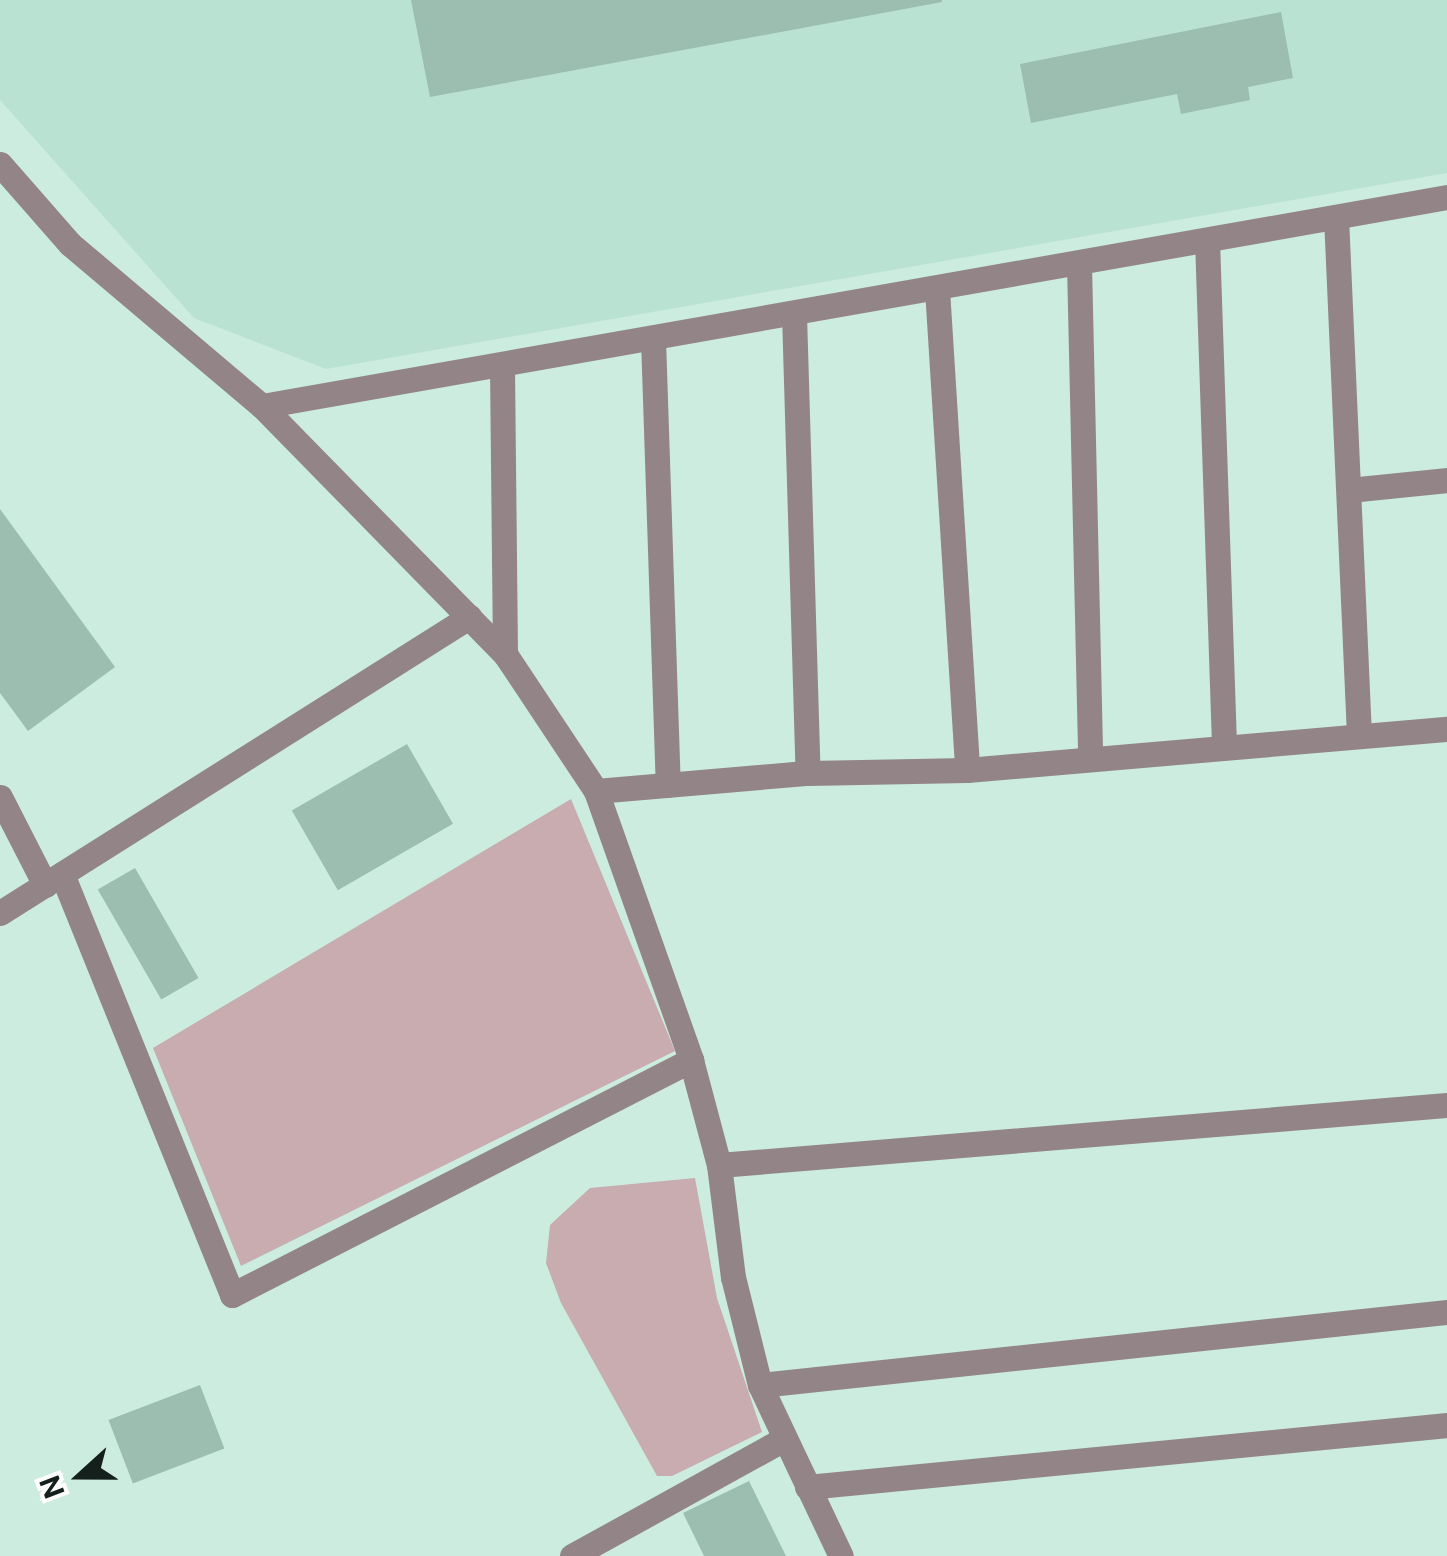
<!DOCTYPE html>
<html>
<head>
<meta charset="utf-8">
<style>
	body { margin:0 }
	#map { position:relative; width:1447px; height:1556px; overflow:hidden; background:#ccece0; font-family:"Public Sans",sans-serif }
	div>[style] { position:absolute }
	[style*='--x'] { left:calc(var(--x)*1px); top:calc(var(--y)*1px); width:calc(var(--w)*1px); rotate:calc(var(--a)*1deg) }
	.built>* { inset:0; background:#bae2d2 }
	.green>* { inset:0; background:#c8acb0 }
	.building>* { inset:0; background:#9bbeb0; transform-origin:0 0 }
	.minor>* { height:25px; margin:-12.5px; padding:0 12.5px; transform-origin:12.5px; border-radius:12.5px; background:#938587 }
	span { translate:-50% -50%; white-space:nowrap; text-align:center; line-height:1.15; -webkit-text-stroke:8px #fff; paint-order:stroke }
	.north { position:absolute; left:30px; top:1426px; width:100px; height:100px; -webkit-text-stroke:8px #fff; paint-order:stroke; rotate:249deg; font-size:28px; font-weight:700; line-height:40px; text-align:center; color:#14201c }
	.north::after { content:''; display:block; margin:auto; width:35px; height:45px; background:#14201c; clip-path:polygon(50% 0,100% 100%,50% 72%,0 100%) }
</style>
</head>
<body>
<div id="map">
	<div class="built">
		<i style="clip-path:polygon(0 0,1447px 0,1447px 173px,326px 369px,194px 318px,0 100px)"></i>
	</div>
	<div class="green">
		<i style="clip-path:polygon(571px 799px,675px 1051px,241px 1266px,153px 1048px)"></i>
		<i style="clip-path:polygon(695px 1178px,717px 1298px,762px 1432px,672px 1476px,657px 1476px,561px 1303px,546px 1263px,550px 1225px,590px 1188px)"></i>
	</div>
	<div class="building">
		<i style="clip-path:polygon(411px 0,942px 0,942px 2px,430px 97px)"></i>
		<i style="clip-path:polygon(1281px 12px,1293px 78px,1248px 87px,1250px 100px,1181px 114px,1177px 94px,1031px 123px,1020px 64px)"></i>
		<i style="clip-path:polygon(0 509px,115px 667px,28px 731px,0 693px)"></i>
		<i style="left:407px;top:744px;width:92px;height:133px;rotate:60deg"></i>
		<i style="left:135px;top:868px;width:127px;height:43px;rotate:60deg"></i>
		<i style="left:200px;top:1385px;width:68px;height:98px;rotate:69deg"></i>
		<i style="clip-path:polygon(749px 1481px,786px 1556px,704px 1556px,683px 1513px)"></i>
	</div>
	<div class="minor">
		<i style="--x:0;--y:164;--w:106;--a:48.8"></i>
		<i style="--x:70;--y:244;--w:251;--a:40.2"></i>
		<i style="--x:262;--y:406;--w:347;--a:45.6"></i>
		<i style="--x:505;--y:654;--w:164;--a:56.4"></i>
		<i style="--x:596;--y:791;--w:285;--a:70.5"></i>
		<i style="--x:691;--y:1060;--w:109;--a:75.1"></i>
		<i style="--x:719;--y:1165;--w:113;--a:82.9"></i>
		<i style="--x:733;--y:1277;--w:111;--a:76"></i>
		<i style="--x:760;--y:1385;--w:189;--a:64.7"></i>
		<i style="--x:1336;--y:217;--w:519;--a:87.46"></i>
		<i style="--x:1207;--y:240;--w:505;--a:88.07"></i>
		<i style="--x:1079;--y:264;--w:495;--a:88.7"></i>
		<i style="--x:937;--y:289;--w:482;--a:86.4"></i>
		<i style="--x:794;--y:314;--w:459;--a:88.3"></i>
		<i style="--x:653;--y:339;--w:446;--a:88.1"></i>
		<i style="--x:502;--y:367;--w:287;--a:89.4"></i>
		<i style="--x:262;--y:406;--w:1203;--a:-10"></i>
		<i style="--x:1349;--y:490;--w:99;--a:-5.8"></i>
		<i style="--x:596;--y:791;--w:213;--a:-4.9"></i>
		<i style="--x:808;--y:773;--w:159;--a:-1.1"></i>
		<i style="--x:967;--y:770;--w:482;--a:-4.9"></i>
		<i style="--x:0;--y:797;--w:99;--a:62.9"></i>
		<i style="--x:62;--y:874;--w:454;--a:68"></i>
		<i style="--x:232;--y:1295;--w:516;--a:-27.11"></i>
		<i style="--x:0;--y:913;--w:555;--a:-32.26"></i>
		<i style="--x:719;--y:1165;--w:730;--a:-4.71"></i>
		<i style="--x:760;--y:1385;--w:691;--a:-6.07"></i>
		<i style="--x:807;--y:1487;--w:643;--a:-5.53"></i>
		<i style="--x:572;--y:1556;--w:240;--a:-28.9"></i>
	</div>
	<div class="north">N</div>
</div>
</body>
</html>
